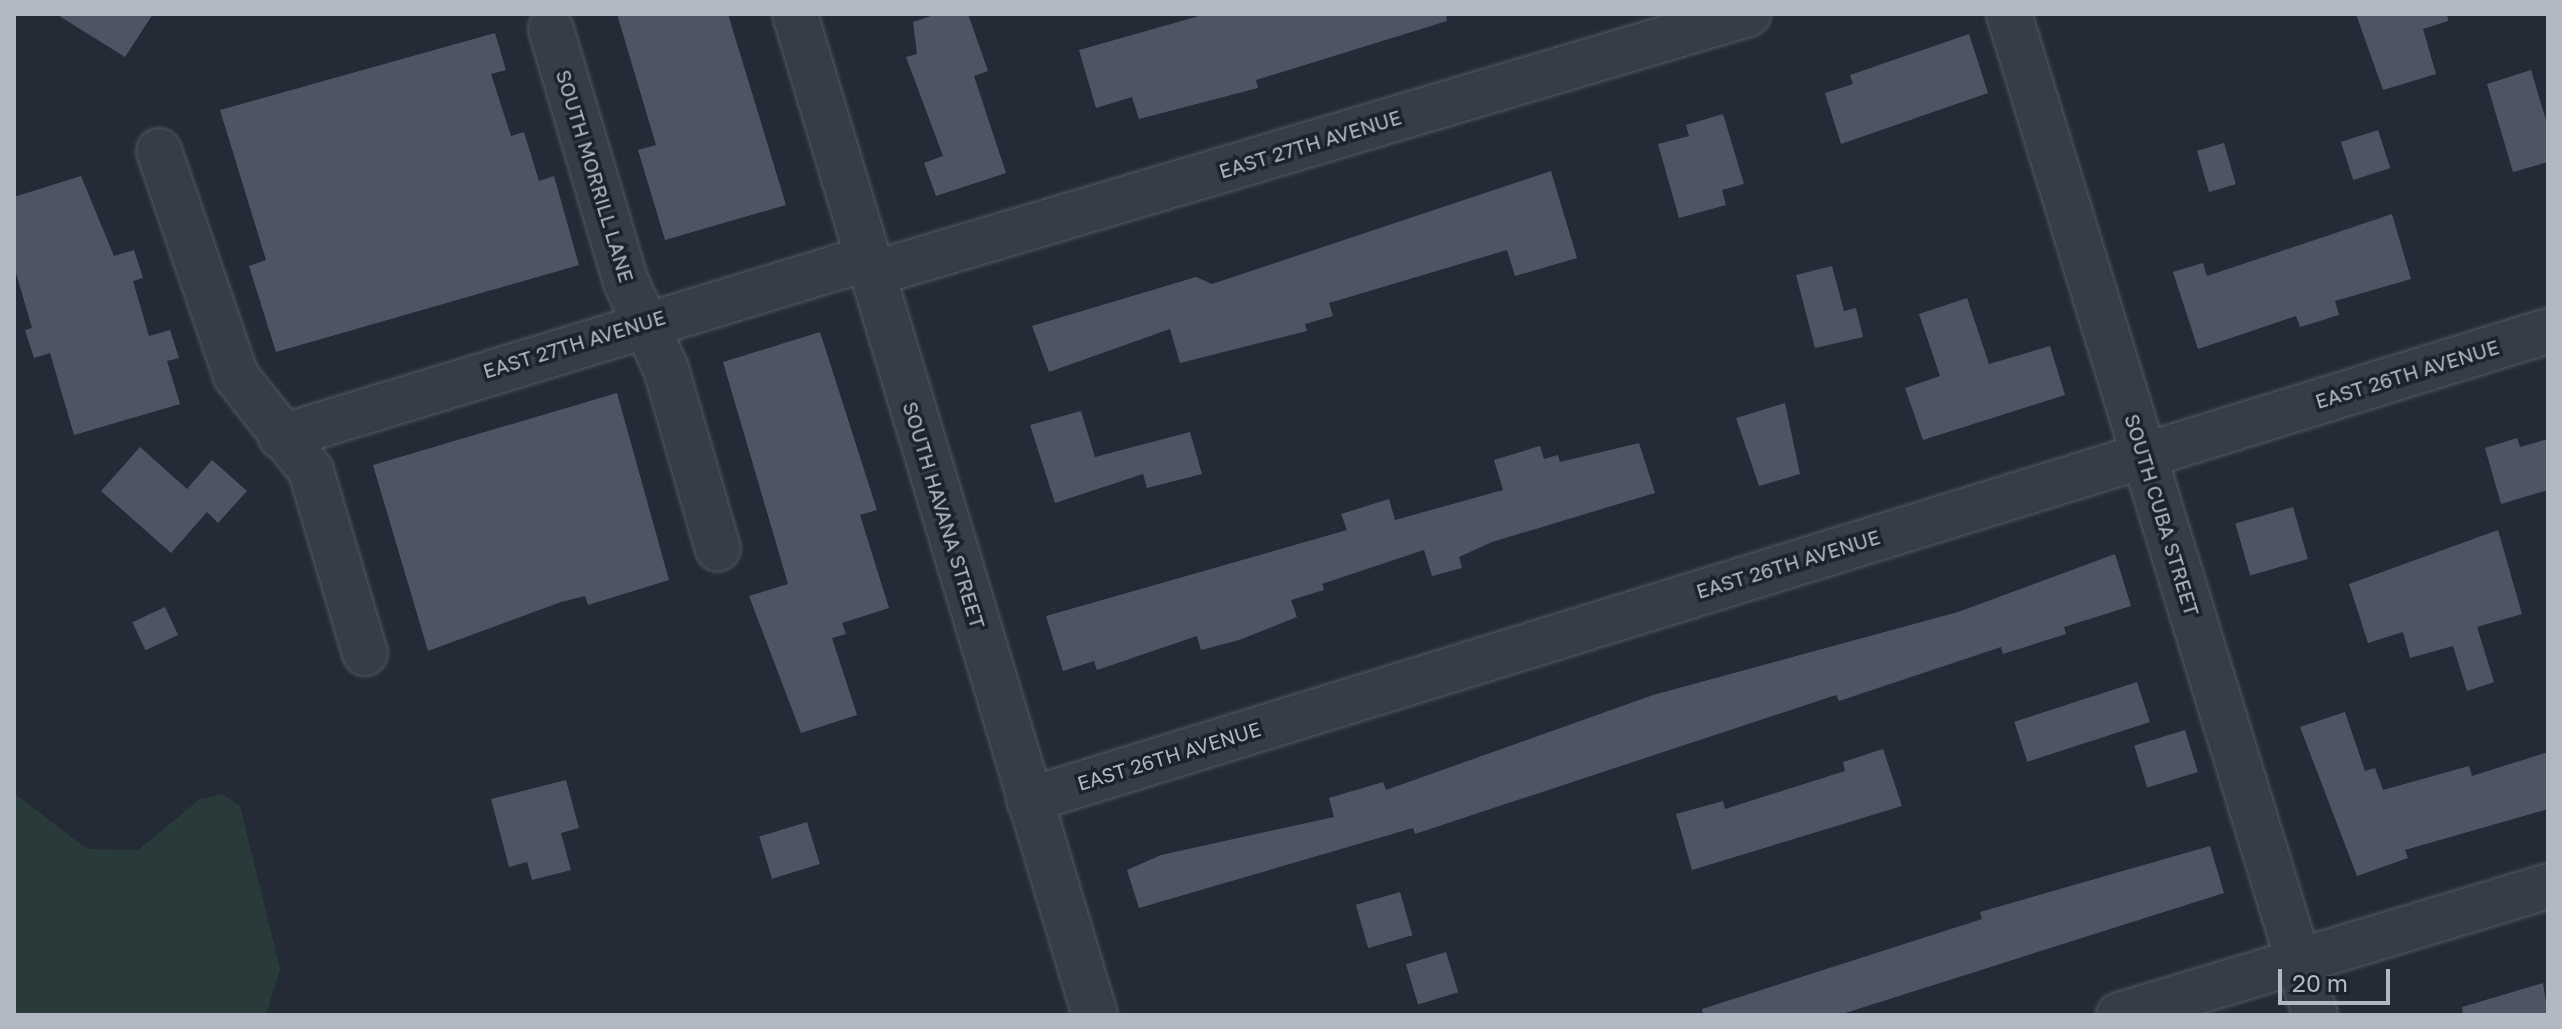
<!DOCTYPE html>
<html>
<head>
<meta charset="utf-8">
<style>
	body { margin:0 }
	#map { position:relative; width:2562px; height:1029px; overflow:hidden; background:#242b36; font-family:"Golos Text",sans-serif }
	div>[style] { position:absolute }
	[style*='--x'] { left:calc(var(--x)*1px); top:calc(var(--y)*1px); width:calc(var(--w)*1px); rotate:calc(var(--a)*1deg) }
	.green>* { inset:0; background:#293a3b }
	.building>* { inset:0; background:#4c5561; transform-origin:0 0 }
	.roads { filter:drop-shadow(0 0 2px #525861) drop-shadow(0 0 2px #525861) }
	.minor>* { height:44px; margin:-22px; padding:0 22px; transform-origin:22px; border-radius:22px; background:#373d46 }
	span { translate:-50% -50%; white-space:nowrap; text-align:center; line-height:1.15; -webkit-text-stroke:7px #1c222b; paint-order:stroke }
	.street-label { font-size:20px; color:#b2b8c3 }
	.frame { position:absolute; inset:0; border:16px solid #b2b8c3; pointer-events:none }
	.scale { position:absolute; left:2278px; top:969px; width:112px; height:36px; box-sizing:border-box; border:4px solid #b2b8c3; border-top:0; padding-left:10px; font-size:24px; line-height:28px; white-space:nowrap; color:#b2b8c3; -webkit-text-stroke:6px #1c222b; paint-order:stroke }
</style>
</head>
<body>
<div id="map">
	<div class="green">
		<i style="clip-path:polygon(14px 793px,87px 849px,138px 850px,200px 799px,223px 794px,240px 806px,280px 969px,266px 1015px,14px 1015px)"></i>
	</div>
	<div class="building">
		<i style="clip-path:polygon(56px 14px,153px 14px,125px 57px)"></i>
		<i style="clip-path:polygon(617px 14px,728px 14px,786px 205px,665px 240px,638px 150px,656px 145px)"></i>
		<i style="clip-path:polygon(937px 14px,968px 14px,988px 71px,974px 76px,1006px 173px,936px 196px,924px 163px,943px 156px,906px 57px,917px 54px,913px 22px)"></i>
		<i style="clip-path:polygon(1206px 14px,1446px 14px,1447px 21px,1256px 80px,1258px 88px,1139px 119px,1132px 97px,1096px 108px,1079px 50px)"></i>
		<i style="clip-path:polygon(2356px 14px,2447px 14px,2448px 21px,2423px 29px,2436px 74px,2383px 90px)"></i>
		<i style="clip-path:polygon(495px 33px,506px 70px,491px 74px,511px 136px,524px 132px,539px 181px,554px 176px,579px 265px,276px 352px,249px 266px,266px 260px,220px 110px)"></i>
		<i style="clip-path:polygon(1969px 34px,1988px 93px,1841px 144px,1825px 93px,1853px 84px,1850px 75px)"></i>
		<i style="clip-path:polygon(2531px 70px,2548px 127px,2548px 162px,2513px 172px,2487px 84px)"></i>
		<i style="clip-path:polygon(1723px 114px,1744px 184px,1722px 190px,1726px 205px,1679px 218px,1658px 144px,1689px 136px,1686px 125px)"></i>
		<i style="left:2378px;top:130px;width:40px;height:39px;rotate:72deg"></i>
		<i style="left:2224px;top:143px;width:43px;height:28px;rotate:74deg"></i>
		<i style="clip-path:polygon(1551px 171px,1577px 258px,1515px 276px,1507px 250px,1329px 303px,1333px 316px,1305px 324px,1307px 331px,1180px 363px,1170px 329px,1049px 372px,1032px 326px,1196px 277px,1212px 284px)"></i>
		<i style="clip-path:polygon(81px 176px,114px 256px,134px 250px,143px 278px,133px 281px,149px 336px,170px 330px,179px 358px,167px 361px,180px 404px,74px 435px,50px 353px,34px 358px,25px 330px,32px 328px,14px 266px,14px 197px)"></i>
		<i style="clip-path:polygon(2392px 214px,2411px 279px,2335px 301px,2339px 315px,2300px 327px,2296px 316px,2198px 349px,2173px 272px,2203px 263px,2207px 276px)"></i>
		<i style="clip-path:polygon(1832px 266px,1844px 311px,1856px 308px,1863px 337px,1815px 348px,1796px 275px)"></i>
		<i style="clip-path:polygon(1967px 298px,1989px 364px,2050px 346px,2065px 395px,1923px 440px,1905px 388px,1940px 376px,1919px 314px)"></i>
		<i style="clip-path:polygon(820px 332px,877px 510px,860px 515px,889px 608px,842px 623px,846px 634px,832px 638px,857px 715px,801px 733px,749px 596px,788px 584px,723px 362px)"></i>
		<i style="clip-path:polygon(617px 393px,669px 580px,588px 605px,585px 596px,561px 602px,428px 651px,373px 465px)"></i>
		<i style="clip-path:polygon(1785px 403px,1800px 474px,1759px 486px,1736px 418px)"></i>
		<i style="clip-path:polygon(1081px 411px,1095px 457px,1190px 432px,1202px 474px,1147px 488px,1143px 474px,1055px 503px,1030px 425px)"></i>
		<i style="clip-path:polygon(2517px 438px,2520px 447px,2548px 439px,2548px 490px,2501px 504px,2485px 448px)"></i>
		<i style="clip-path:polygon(1639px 443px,1655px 493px,1492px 542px,1459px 557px,1462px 568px,1432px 576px,1424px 550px,1322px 584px,1324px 590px,1291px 600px,1297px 617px,1239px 640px,1201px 650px,1197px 636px,1097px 670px,1094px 661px,1063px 671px,1046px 616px,1347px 530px,1341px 514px,1389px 499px,1395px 520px,1503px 490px,1494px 460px,1540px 446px,1544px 459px,1558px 455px,1560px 462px)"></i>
		<i style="clip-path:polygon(140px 447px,187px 489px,212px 460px,247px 491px,218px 523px,207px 512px,171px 553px,101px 491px)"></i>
		<i style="left:2293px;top:507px;width:54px;height:60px;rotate:74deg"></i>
		<i style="clip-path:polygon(2498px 530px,2522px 614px,2477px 627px,2494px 682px,2467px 691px,2453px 646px,2410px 658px,2403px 632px,2368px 643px,2349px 584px)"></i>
		<i style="clip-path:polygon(2115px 554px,2131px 606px,2064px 627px,2066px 634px,2003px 654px,2001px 647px,1839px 701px,1836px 695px,1415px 834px,1413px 828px,1139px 908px,1127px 870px,1161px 855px,1334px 817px,1329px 798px,1383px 782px,1386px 790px,1653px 695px,1958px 612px)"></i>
		<i style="left:165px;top:607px;width:31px;height:36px;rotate:65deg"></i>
		<i style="left:2137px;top:682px;width:42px;height:129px;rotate:72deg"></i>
		<i style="clip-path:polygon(2345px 712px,2365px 771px,2375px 768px,2383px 790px,2469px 766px,2472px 776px,2548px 752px,2548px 809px,2405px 850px,2408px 858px,2357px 876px,2300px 727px)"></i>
		<i style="left:2185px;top:730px;width:44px;height:53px;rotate:73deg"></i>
		<i style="clip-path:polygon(1883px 749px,1902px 806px,1692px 870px,1676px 814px,1723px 801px,1725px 809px,1845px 771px,1843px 762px)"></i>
		<i style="clip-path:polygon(566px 780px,579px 828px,561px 833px,571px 870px,532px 880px,527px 862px,509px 867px,491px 799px)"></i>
		<i style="left:807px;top:822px;width:44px;height:50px;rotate:73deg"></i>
		<i style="clip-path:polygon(2210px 846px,2224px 893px,1839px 1015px,1703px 1015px,1702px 1009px,1982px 919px,1980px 912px)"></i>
		<i style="left:1400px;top:892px;width:45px;height:46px;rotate:74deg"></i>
		<i style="left:1446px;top:952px;width:42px;height:42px;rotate:73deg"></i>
		<i style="clip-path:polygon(2543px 983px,2548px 1015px,2463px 1015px,2462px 1007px)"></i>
	</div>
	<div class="roads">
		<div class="minor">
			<i style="--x:795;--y:14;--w:1045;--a:73.32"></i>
			<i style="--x:2009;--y:14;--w:1047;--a:73"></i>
			<i style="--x:551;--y:29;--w:264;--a:73.5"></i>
			<i style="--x:626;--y:282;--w:96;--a:65.3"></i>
			<i style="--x:666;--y:369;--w:187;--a:73.9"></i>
			<i style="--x:159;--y:151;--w:238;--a:71.1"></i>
			<i style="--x:236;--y:376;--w:121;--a:51.7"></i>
			<i style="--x:311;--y:471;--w:190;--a:73.5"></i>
			<i style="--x:872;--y:274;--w:914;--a:-16.53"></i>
			<i style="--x:281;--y:437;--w:614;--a:-16.96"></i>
			<i style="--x:1029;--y:800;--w:1590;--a:-17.16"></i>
			<i style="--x:2119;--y:1015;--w:448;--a:-16.7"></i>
		</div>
	</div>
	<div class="street-label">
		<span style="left:1310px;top:144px;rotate:-17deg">EAST 27TH AVENUE</span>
		<span style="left:595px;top:176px;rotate:73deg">SOUTH MORRILL LANE</span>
		<span style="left:574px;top:344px;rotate:-17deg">EAST 27TH AVENUE</span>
		<span style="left:2407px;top:374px;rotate:-17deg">EAST 26TH AVENUE</span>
		<span style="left:944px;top:515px;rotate:73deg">SOUTH HAVANA STREET</span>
		<span style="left:2162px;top:515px;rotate:73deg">SOUTH CUBA STREET</span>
		<span style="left:1788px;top:564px;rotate:-17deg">EAST 26TH AVENUE</span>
		<span style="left:1169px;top:756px;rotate:-17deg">EAST 26TH AVENUE</span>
	</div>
	<div class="frame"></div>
	<div class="scale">20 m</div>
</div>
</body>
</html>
